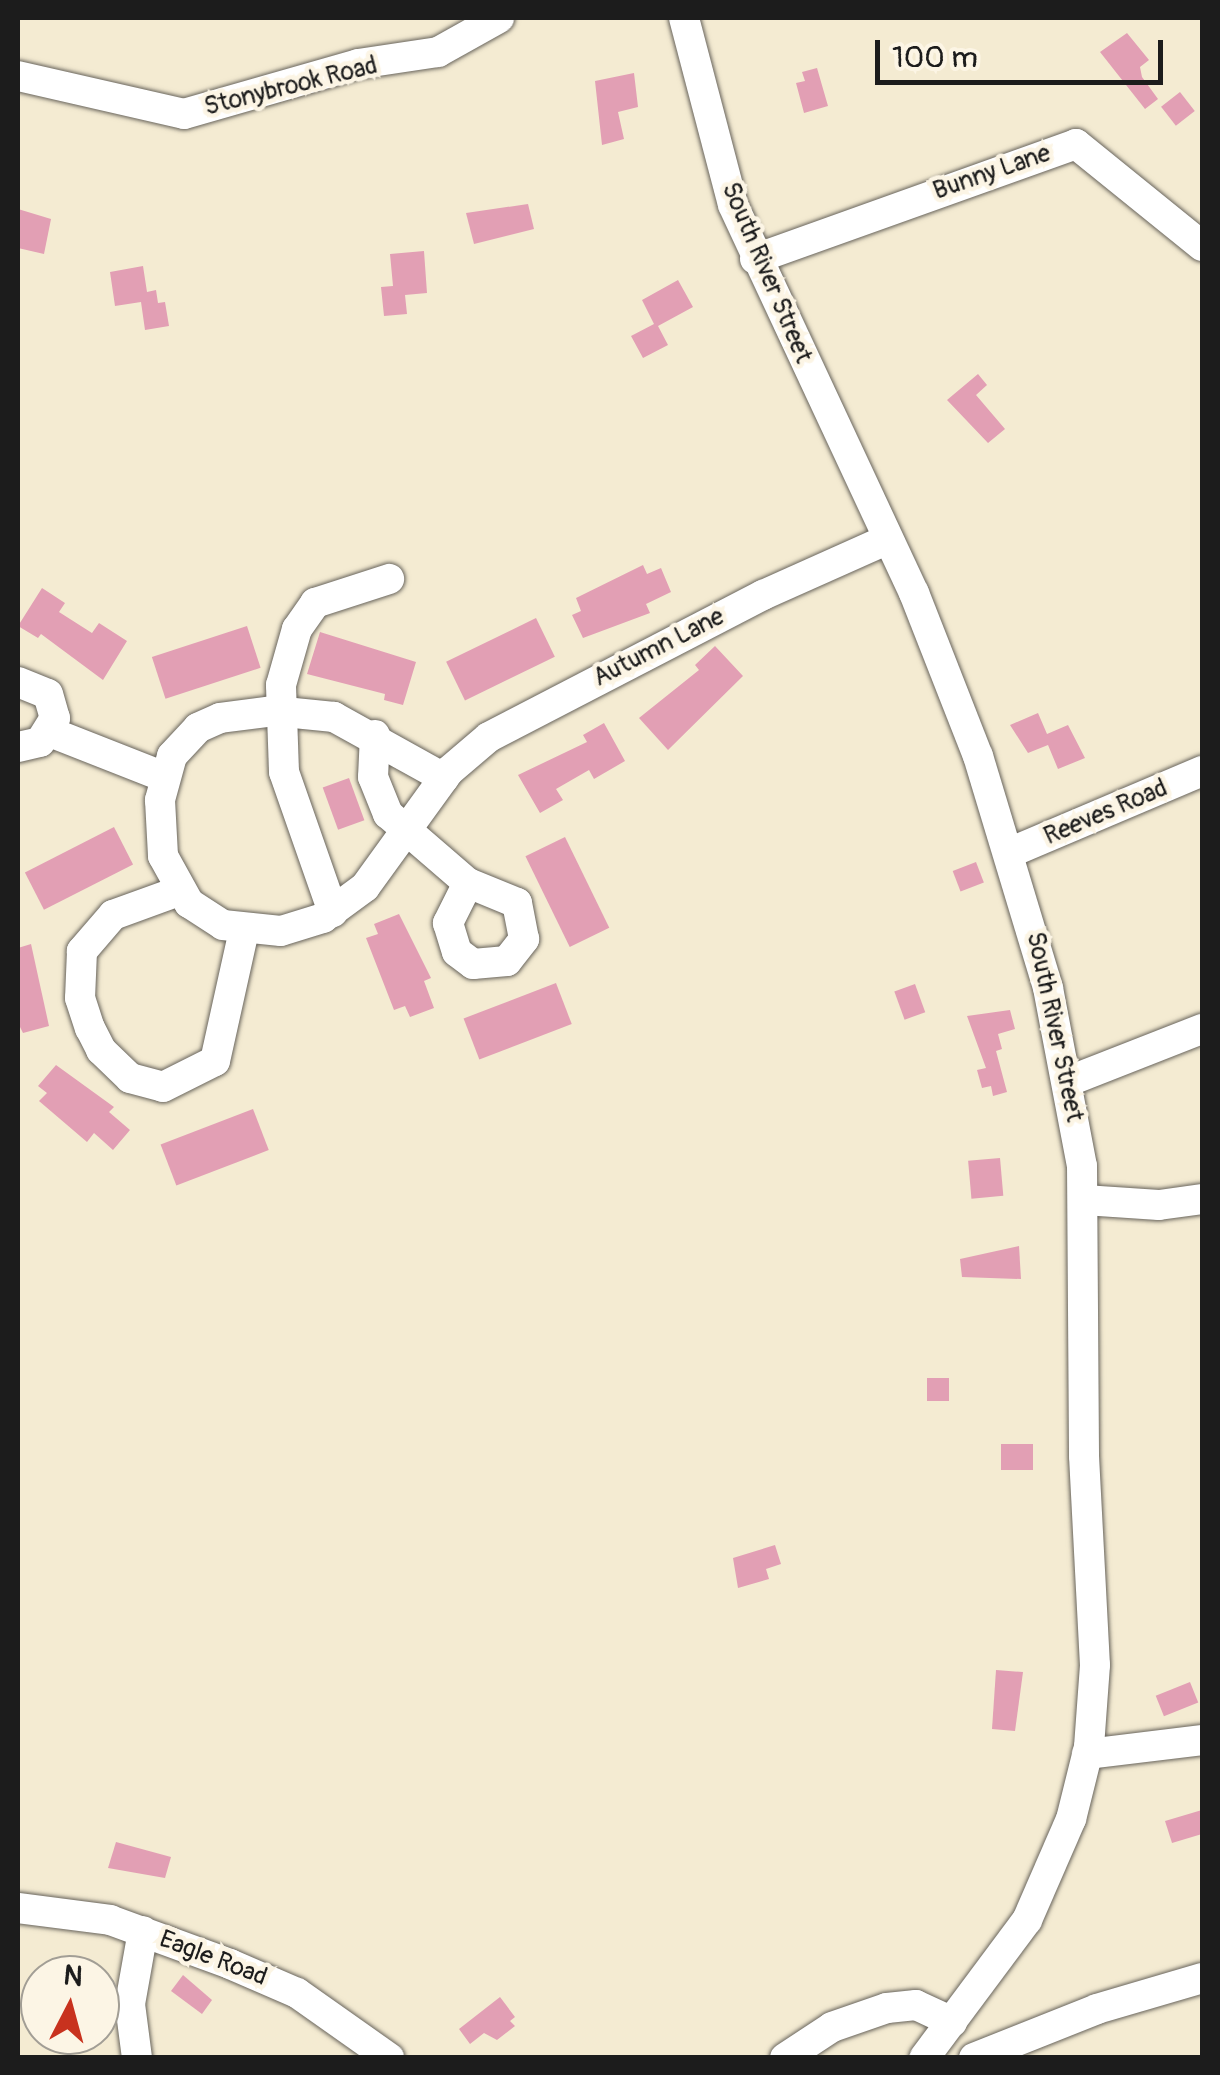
<!DOCTYPE html>
<html>
<head>
<meta charset="utf-8">
<style>
	body { margin:0 }
	#map { position:relative; width:1220px; height:2075px; overflow:hidden; background:#f4ebd2; font-family:Pangolin,sans-serif }
	div>[style] { position:absolute }
	[style*='--x'] { left:calc(var(--x)*1px); top:calc(var(--y)*1px); width:calc(var(--w)*1px); rotate:calc(var(--a)*1deg) }
	.building>* { inset:0; background:#e29fb4; transform-origin:0 0 }
	.roads { filter:drop-shadow(0 0 2px #68645c) drop-shadow(0 0 2px #68645c) }
	.minor>* { height:30px; margin:-15px; padding:0 15px; transform-origin:15px; border-radius:15px; background:#fff }
	span { translate:-50% -50%; white-space:nowrap; text-align:center; line-height:1.15; -webkit-text-stroke:9px #fcf5e5; paint-order:stroke }
	.street-label { font-size:25px; color:#1c1c1c }
	.frame { position:absolute; inset:0; border:20px solid #1c1c1c; pointer-events:none }
	.north { position:absolute; left:20px; top:1955px; width:100px; height:100px; box-sizing:border-box; background:#fcf5e5; border:2px solid #a29e95; border-radius:50%; rotate:6deg; font-size:28px; font-weight:700; line-height:40px; text-align:center; color:#1c1c1c }
	.north::after { content:''; display:block; margin:auto; width:35px; height:45px; background:#c8321e; clip-path:polygon(50% 0,100% 100%,50% 72%,0 100%) }
	.scale { position:absolute; left:875px; top:40px; width:288px; height:45px; box-sizing:border-box; border:5px solid #1c1c1c; border-top:0; padding-left:12px; font-size:30px; line-height:35px; white-space:nowrap; color:#1c1c1c; -webkit-text-stroke:8px #fcf5e5; paint-order:stroke }
</style>
</head>
<body>
<div id="map">
	<div class="building">
		<i style="clip-path:polygon(1127px 33px,1149px 60px,1140px 67px,1142px 77px,1158px 99px,1145px 109px,1100px 52px)"></i>
		<i style="clip-path:polygon(817px 68px,828px 106px,804px 113px,796px 83px,805px 81px,802px 72px)"></i>
		<i style="clip-path:polygon(634px 73px,638px 107px,618px 112px,624px 139px,602px 145px,595px 81px)"></i>
		<i style="left:1180px;top:92px;width:24px;height:24px;rotate:52deg"></i>
		<i style="clip-path:polygon(528px 204px,534px 229px,474px 244px,466px 213px)"></i>
		<i style="clip-path:polygon(18px 209px,51px 219px,44px 254px,18px 248px)"></i>
		<i style="clip-path:polygon(424px 251px,427px 293px,405px 295px,407px 314px,384px 316px,381px 287px,393px 286px,390px 254px)"></i>
		<i style="clip-path:polygon(143px 266px,147px 292px,156px 290px,158px 303px,165px 302px,169px 326px,145px 330px,141px 302px,115px 306px,110px 272px)"></i>
		<i style="clip-path:polygon(678px 280px,693px 307px,658px 326px,668px 345px,643px 358px,631px 336px,654px 324px,642px 300px)"></i>
		<i style="clip-path:polygon(978px 374px,987px 385px,976px 395px,1005px 429px,988px 443px,947px 400px)"></i>
		<i style="clip-path:polygon(643px 565px,647px 574px,661px 568px,671px 592px,646px 604px,650px 613px,583px 638px,572px 615px,581px 611px,576px 598px)"></i>
		<i style="clip-path:polygon(42px 588px,65px 603px,59px 612px,92px 633px,99px 623px,127px 641px,103px 680px,41px 634px,38px 638px,18px 626px)"></i>
		<i style="left:536px;top:618px;width:43px;height:100px;rotate:64deg"></i>
		<i style="left:247px;top:626px;width:44px;height:100px;rotate:72deg"></i>
		<i style="clip-path:polygon(320px 632px,416px 662px,403px 705px,384px 700px,385px 694px,307px 674px)"></i>
		<i style="clip-path:polygon(715px 646px,743px 676px,668px 750px,639px 718px,699px 670px,695px 665px)"></i>
		<i style="clip-path:polygon(1038px 713px,1047px 734px,1068px 725px,1085px 758px,1058px 769px,1048px 745px,1028px 753px,1010px 725px)"></i>
		<i style="clip-path:polygon(604px 723px,625px 761px,594px 779px,589px 770px,556px 789px,563px 800px,540px 813px,518px 775px,587px 742px,583px 735px)"></i>
		<i style="left:349px;top:778px;width:45px;height:28px;rotate:70deg"></i>
		<i style="left:114px;top:827px;width:42px;height:100px;rotate:63deg"></i>
		<i style="left:565px;top:837px;width:101px;height:44px;rotate:64deg"></i>
		<i style="left:976px;top:862px;width:22px;height:25px;rotate:69deg"></i>
		<i style="clip-path:polygon(399px 914px,431px 978px,424px 981px,434px 1008px,410px 1017px,405px 1006px,394px 1010px,366px 938px,378px 934px,374px 924px)"></i>
		<i style="clip-path:polygon(31px 944px,49px 1026px,23px 1033px,18px 1023px,18px 948px)"></i>
		<i style="left:556px;top:983px;width:44px;height:99px;rotate:69deg"></i>
		<i style="left:915px;top:984px;width:30px;height:22px;rotate:70deg"></i>
		<i style="clip-path:polygon(1010px 1010px,1015px 1029px,998px 1034px,1002px 1049px,996px 1051px,1007px 1092px,993px 1096px,991px 1086px,982px 1088px,977px 1070px,986px 1068px,967px 1016px)"></i>
		<i style="clip-path:polygon(56px 1065px,114px 1107px,109px 1112px,130px 1130px,113px 1150px,94px 1133px,87px 1142px,39px 1101px,47px 1093px,38px 1086px)"></i>
		<i style="left:253px;top:1109px;width:44px;height:99px;rotate:69deg"></i>
		<i style="left:1000px;top:1158px;width:38px;height:32px;rotate:85deg"></i>
		<i style="clip-path:polygon(1019px 1246px,1021px 1279px,962px 1277px,960px 1259px)"></i>
		<i style="left:927px;top:1378px;width:22px;height:23px"></i>
		<i style="left:1001px;top:1444px;width:32px;height:26px"></i>
		<i style="clip-path:polygon(775px 1545px,781px 1564px,766px 1569px,769px 1579px,738px 1588px,733px 1558px)"></i>
		<i style="clip-path:polygon(996px 1670px,1023px 1672px,1015px 1731px,992px 1729px)"></i>
		<i style="left:1190px;top:1682px;width:22px;height:37px;rotate:68deg"></i>
		<i style="clip-path:polygon(1202px 1810px,1202px 1834px,1172px 1843px,1165px 1821px)"></i>
		<i style="clip-path:polygon(116px 1842px,171px 1857px,165px 1878px,108px 1868px)"></i>
		<i style="clip-path:polygon(183px 1975px,212px 2000px,202px 2014px,171px 1991px)"></i>
		<i style="clip-path:polygon(500px 1997px,515px 2017px,510px 2021px,515px 2026px,497px 2040px,484px 2033px,470px 2044px,459px 2029px)"></i>
	</div>
	<div class="roads">
		<div class="minor">
			<i style="--x:684;--y:18;--w:193;--a:75.3"></i>
			<i style="--x:733;--y:205;--w:428;--a:65"></i>
			<i style="--x:914;--y:593;--w:175;--a:68.6"></i>
			<i style="--x:978;--y:756;--w:242;--a:73.2"></i>
			<i style="--x:1048;--y:988;--w:181;--a:79.2"></i>
			<i style="--x:1082;--y:1166;--w:290;--a:89.6"></i>
			<i style="--x:1084;--y:1456;--w:209;--a:87"></i>
			<i style="--x:1095;--y:1665;--w:82;--a:94.2"></i>
			<i style="--x:1089;--y:1747;--w:74;--a:104"></i>
			<i style="--x:1071;--y:1819;--w:110;--a:113.5"></i>
			<i style="--x:1027;--y:1920;--w:172;--a:126.7"></i>
			<i style="--x:18;--y:76;--w:170;--a:12.9"></i>
			<i style="--x:184;--y:114;--w:181;--a:-16"></i>
			<i style="--x:358;--y:64;--w:81;--a:-8.5"></i>
			<i style="--x:438;--y:52;--w:70;--a:-29.1"></i>
			<i style="--x:755;--y:259;--w:341;--a:-19.7"></i>
			<i style="--x:1076;--y:144;--w:162;--a:39"></i>
			<i style="--x:18;--y:682;--w:32;--a:22"></i>
			<i style="--x:48;--y:694;--w:25;--a:74"></i>
			<i style="--x:55;--y:718;--w:28;--a:122"></i>
			<i style="--x:40;--y:742;--w:23;--a:167"></i>
			<i style="--x:50;--y:732;--w:123;--a:21.5"></i>
			<i style="--x:375;--y:735;--w:42;--a:92.7"></i>
			<i style="--x:373;--y:777;--w:40;--a:68"></i>
			<i style="--x:388;--y:814;--w:106;--a:40.8"></i>
			<i style="--x:468;--y:883;--w:45;--a:116.6"></i>
			<i style="--x:448;--y:923;--w:30;--a:73"></i>
			<i style="--x:457;--y:952;--w:20;--a:37"></i>
			<i style="--x:473;--y:964;--w:34;--a:-5"></i>
			<i style="--x:507;--y:961;--w:28;--a:-52"></i>
			<i style="--x:524;--y:939;--w:37;--a:-101"></i>
			<i style="--x:517;--y:903;--w:53;--a:-157.8"></i>
			<i style="--x:444;--y:778;--w:126;--a:-151"></i>
			<i style="--x:334;--y:717;--w:60;--a:-174.3"></i>
			<i style="--x:274;--y:711;--w:54;--a:172.6"></i>
			<i style="--x:220;--y:718;--w:24;--a:156"></i>
			<i style="--x:198;--y:728;--w:38;--a:133"></i>
			<i style="--x:172;--y:756;--w:46;--a:105.3"></i>
			<i style="--x:160;--y:800;--w:56;--a:86.9"></i>
			<i style="--x:163;--y:856;--w:54;--a:61"></i>
			<i style="--x:189;--y:903;--w:40;--a:32.9"></i>
			<i style="--x:223;--y:925;--w:58;--a:5.9"></i>
			<i style="--x:281;--y:931;--w:44;--a:-17.2"></i>
			<i style="--x:323;--y:918;--w:52;--a:-36.4"></i>
			<i style="--x:365;--y:887;--w:143;--a:-54.1"></i>
			<i style="--x:449;--y:771;--w:52;--a:-40.4"></i>
			<i style="--x:489;--y:737;--w:309;--a:-27.4"></i>
			<i style="--x:763;--y:595;--w:137;--a:-24.1"></i>
			<i style="--x:1009;--y:853;--w:210;--a:-23"></i>
			<i style="--x:179;--y:891;--w:70;--a:160"></i>
			<i style="--x:113;--y:915;--w:48;--a:130.7"></i>
			<i style="--x:82;--y:951;--w:47;--a:92.4"></i>
			<i style="--x:80;--y:998;--w:32;--a:72"></i>
			<i style="--x:90;--y:1028;--w:25;--a:63"></i>
			<i style="--x:101;--y:1050;--w:40;--a:44"></i>
			<i style="--x:130;--y:1078;--w:34;--a:15"></i>
			<i style="--x:163;--y:1087;--w:58;--a:-26.6"></i>
			<i style="--x:215;--y:1061;--w:134;--a:-77.5"></i>
			<i style="--x:333;--y:912;--w:148;--a:-109.3"></i>
			<i style="--x:284;--y:772;--w:87;--a:-92"></i>
			<i style="--x:281;--y:685;--w:58;--a:-74.1"></i>
			<i style="--x:297;--y:629;--w:32;--a:-55"></i>
			<i style="--x:315;--y:603;--w:78;--a:-18"></i>
			<i style="--x:1069;--y:1081;--w:143;--a:-21.4"></i>
			<i style="--x:1084;--y:1200;--w:75;--a:3.8"></i>
			<i style="--x:1159;--y:1205;--w:43;--a:-7.9"></i>
			<i style="--x:1087;--y:1754;--w:116;--a:-6.9"></i>
			<i style="--x:18;--y:1908;--w:93;--a:7.4"></i>
			<i style="--x:110;--y:1920;--w:128;--a:20.1"></i>
			<i style="--x:230;--y:1964;--w:73;--a:23.4"></i>
			<i style="--x:297;--y:1993;--w:113;--a:35.2"></i>
			<i style="--x:137;--y:2058;--w:54;--a:-97.4"></i>
			<i style="--x:130;--y:2004;--w:74;--a:-79.9"></i>
			<i style="--x:785;--y:2058;--w:56;--a:-33.4"></i>
			<i style="--x:832;--y:2027;--w:58;--a:-19.1"></i>
			<i style="--x:887;--y:2008;--w:29;--a:-6"></i>
			<i style="--x:916;--y:2005;--w:40;--a:25"></i>
			<i style="--x:974;--y:2058;--w:132;--a:-21.7"></i>
			<i style="--x:1097;--y:2009;--w:109;--a:-16.4"></i>
		</div>
	</div>
	<div class="street-label">
		<span style="left:291px;top:87px;rotate:-14deg">Stonybrook Road</span>
		<span style="left:992px;top:173px;rotate:-19deg">Bunny Lane</span>
		<span style="left:766px;top:273px;rotate:67deg">South River Street</span>
		<span style="left:659px;top:648px;rotate:-27deg">Autumn Lane</span>
		<span style="left:1106px;top:813px;rotate:-23deg">Reeves Road</span>
		<span style="left:1054px;top:1027px;rotate:78deg">South River Street</span>
		<span style="left:213px;top:1959px;rotate:21deg">Eagle Road</span>
	</div>
	<div class="frame"></div>
	<div class="north">N</div>
	<div class="scale">100 m</div>
</div>
</body>
</html>
